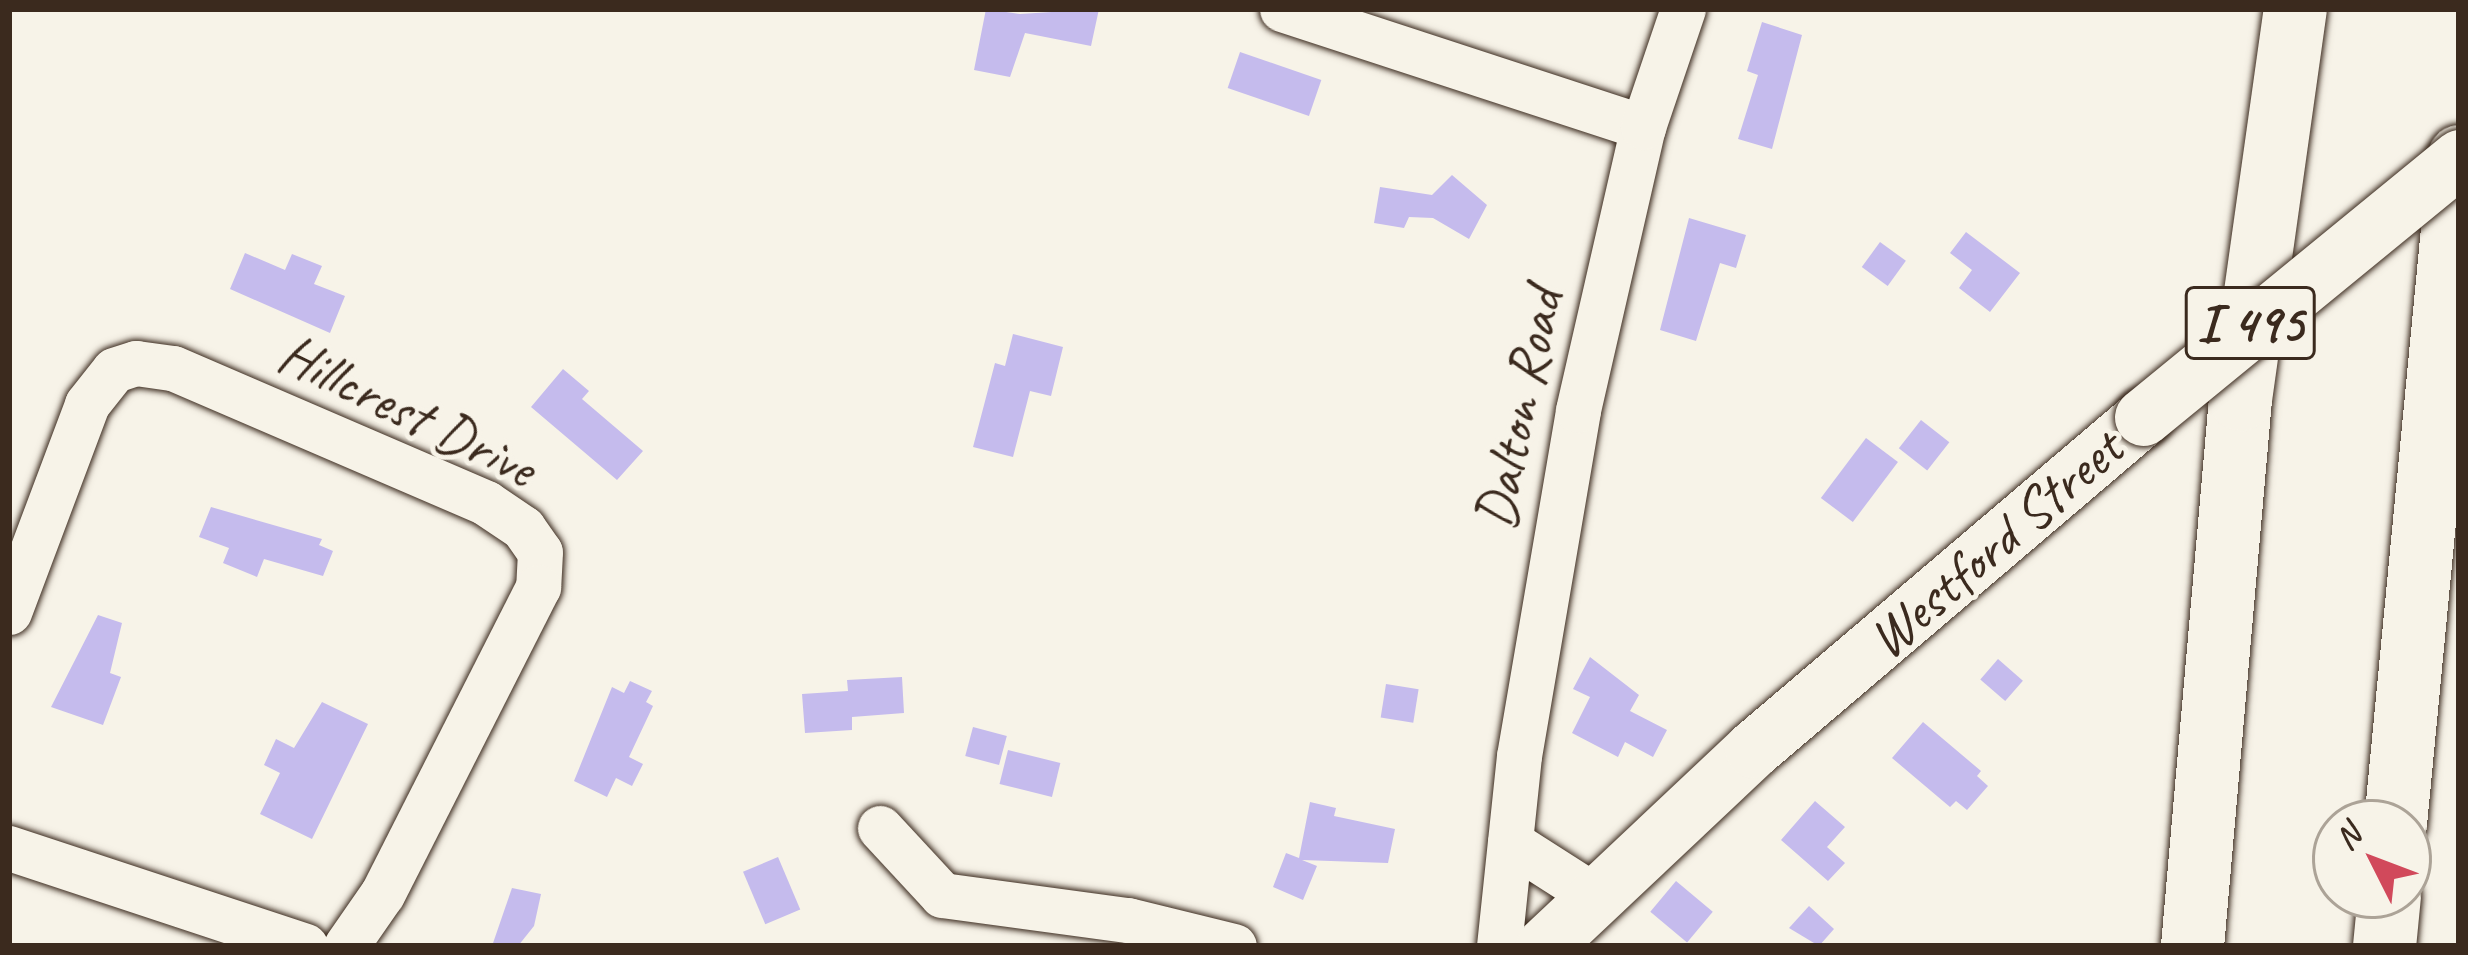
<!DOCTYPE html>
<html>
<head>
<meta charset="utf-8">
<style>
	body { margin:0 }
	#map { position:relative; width:2468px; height:955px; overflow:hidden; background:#f7f3e8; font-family:Caveat,sans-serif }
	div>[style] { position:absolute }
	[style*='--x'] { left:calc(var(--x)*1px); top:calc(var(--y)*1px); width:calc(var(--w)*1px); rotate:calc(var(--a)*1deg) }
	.building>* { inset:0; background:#c5bbed; transform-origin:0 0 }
	.roads { filter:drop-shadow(0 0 3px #3b2a1e) drop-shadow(0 0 3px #3b2a1e) }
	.minor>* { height:45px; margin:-22.5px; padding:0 22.5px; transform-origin:22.5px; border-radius:22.5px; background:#f7f3e8 }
	.major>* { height:57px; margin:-28.5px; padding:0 28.5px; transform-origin:28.5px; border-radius:28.5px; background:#f7f3e8 }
	.highway>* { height:63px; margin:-31.5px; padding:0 31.5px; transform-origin:31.5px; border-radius:31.5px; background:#f7f3e8 }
	.bridges { filter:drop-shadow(0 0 3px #3b2a1e) drop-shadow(0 0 3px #3b2a1e) }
	.major-bridge>* { height:57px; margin:-28.5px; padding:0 28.5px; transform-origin:28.5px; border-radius:28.5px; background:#f7f3e8 }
	span { translate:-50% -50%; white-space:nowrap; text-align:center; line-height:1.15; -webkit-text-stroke:10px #f7f3e8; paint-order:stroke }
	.shield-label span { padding:3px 9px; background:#f7f3e8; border:3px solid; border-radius:9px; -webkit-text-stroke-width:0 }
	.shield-label { font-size:54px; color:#3b2a1e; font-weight:700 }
	.street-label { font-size:57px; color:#3b2a1e }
	.frame { position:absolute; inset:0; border:12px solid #3b2a1e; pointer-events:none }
	.north { position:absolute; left:2312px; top:799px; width:120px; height:120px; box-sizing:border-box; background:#f7f3e8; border:3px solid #aca397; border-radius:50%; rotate:312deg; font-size:33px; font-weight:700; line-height:48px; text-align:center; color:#3b2a1e }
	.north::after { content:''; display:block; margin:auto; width:42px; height:54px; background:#d1495b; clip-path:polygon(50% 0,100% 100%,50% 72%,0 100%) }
</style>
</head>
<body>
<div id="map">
	<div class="building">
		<i style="clip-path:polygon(986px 9px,1020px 14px,1099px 9px,1091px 46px,1025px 33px,1010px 77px,974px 70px)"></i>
		<i style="clip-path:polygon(1762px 22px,1802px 35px,1772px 149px,1738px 139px,1758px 75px,1747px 71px)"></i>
		<i style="left:1240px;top:52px;width:86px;height:38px;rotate:19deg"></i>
		<i style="clip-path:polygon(1452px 175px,1487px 205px,1469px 239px,1433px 218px,1409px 217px,1404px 228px,1374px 223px,1380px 187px,1432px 195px)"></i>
		<i style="clip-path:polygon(1689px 218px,1746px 235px,1736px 268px,1720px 263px,1696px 341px,1660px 330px)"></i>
		<i style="clip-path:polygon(1966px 232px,2020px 273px,1990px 312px,1959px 288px,1972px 270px,1950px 253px)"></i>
		<i style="left:1880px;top:242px;width:32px;height:31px;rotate:36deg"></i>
		<i style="clip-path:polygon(245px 253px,285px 270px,292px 254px,322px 266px,314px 284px,345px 296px,330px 333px,230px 289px)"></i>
		<i style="clip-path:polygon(1013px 334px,1063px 347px,1051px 396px,1030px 391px,1013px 457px,973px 447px,995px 363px,1005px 366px)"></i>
		<i style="clip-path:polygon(563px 369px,589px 391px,582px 399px,643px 451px,617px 480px,531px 407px)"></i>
		<i style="left:1921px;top:420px;width:36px;height:36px;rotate:38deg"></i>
		<i style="left:1866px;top:438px;width:40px;height:75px;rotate:37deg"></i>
		<i style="clip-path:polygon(211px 507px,322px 539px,319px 545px,333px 551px,323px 576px,264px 559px,257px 577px,223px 563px,229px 548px,199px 537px)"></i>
		<i style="clip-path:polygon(98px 615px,122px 623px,110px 673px,121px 677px,103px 725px,51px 707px)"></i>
		<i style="clip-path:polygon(1590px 657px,1639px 695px,1630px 711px,1667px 730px,1653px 757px,1625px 742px,1618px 757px,1572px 733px,1590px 697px,1573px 689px)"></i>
		<i style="left:1998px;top:659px;width:33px;height:27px;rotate:41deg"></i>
		<i style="clip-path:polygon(902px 677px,904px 713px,852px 717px,852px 730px,805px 733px,802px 694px,848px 691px,847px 680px)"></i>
		<i style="clip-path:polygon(630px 681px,652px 691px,646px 702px,653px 706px,629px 757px,643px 764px,632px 786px,616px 778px,607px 797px,574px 781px,612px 687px,624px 693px)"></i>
		<i style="left:1386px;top:684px;width:33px;height:34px;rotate:9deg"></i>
		<i style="clip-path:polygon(322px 702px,368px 724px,312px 839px,260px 814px,280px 773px,264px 765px,276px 739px,294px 748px)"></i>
		<i style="clip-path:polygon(1923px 722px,1981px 771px,1977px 776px,1988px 786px,1967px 810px,1956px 801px,1950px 807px,1892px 758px)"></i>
		<i style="left:973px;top:727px;width:35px;height:30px;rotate:15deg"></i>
		<i style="left:1008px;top:750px;width:54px;height:35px;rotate:14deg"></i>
		<i style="clip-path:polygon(1815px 801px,1845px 827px,1827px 847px,1845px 863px,1828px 881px,1781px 840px)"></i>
		<i style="clip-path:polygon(1310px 802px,1336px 808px,1334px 816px,1395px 829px,1388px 863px,1302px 860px,1317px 866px,1303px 900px,1273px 887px,1286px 853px,1299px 858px)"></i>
		<i style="left:778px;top:857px;width:57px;height:38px;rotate:67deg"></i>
		<i style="left:1676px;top:881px;width:48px;height:40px;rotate:40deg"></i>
		<i style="clip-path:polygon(512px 888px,541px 894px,534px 926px,518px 946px,492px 946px)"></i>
		<i style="clip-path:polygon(1809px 906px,1834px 929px,1819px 946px,1789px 928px)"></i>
	</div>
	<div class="roads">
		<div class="minor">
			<i style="--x:1282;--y:9;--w:380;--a:18.1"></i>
			<i style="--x:9;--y:612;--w:222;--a:-69.4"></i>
			<i style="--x:87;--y:404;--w:43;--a:-51.5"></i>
			<i style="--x:114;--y:370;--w:23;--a:-18"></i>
			<i style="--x:136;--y:363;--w:37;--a:8"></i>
			<i style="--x:173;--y:368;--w:341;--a:23.3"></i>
			<i style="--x:486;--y:503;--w:45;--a:34"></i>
			<i style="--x:523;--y:528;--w:29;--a:55"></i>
			<i style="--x:540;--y:552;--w:35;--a:93"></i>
			<i style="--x:538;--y:587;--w:344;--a:116.9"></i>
			<i style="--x:382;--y:894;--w:63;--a:124.7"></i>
			<i style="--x:880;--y:828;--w:91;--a:47.2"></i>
			<i style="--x:942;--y:895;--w:188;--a:7.7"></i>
			<i style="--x:1128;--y:920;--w:109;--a:13.8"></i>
			<i style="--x:1510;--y:842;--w:98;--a:32.6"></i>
			<i style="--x:9;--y:848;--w:312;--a:18.3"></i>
			<i style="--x:1499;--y:946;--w:191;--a:-84"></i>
			<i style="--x:1519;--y:756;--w:351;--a:-80.3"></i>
			<i style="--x:1578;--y:410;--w:290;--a:-77.1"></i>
			<i style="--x:1643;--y:127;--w:125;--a:-71.3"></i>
		</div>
		<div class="major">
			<i style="--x:1544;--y:946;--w:287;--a:-43.3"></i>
			<i style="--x:1753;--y:749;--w:512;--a:-40.41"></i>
		</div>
		<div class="highway">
			<i style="--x:2395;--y:823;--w:670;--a:-84.52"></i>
			<i style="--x:2192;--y:946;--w:549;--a:-84.99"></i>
			<i style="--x:2240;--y:399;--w:394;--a:-82"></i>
			<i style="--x:2384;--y:946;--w:51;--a:-84.4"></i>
		</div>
	</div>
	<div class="bridges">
		<div class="major-bridge">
			<i style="--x:2143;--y:417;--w:409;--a:-39.3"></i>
		</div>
	</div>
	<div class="shield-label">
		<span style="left:2250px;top:323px">I 495</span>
	</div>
	<div class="street-label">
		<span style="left:1519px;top:409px;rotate:-78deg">Dalton Road</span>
		<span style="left:407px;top:411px;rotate:26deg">Hillcrest Drive</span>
		<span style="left:1995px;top:544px;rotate:-41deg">Westford Street</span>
	</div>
	<div class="frame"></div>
	<div class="north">N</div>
</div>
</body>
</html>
